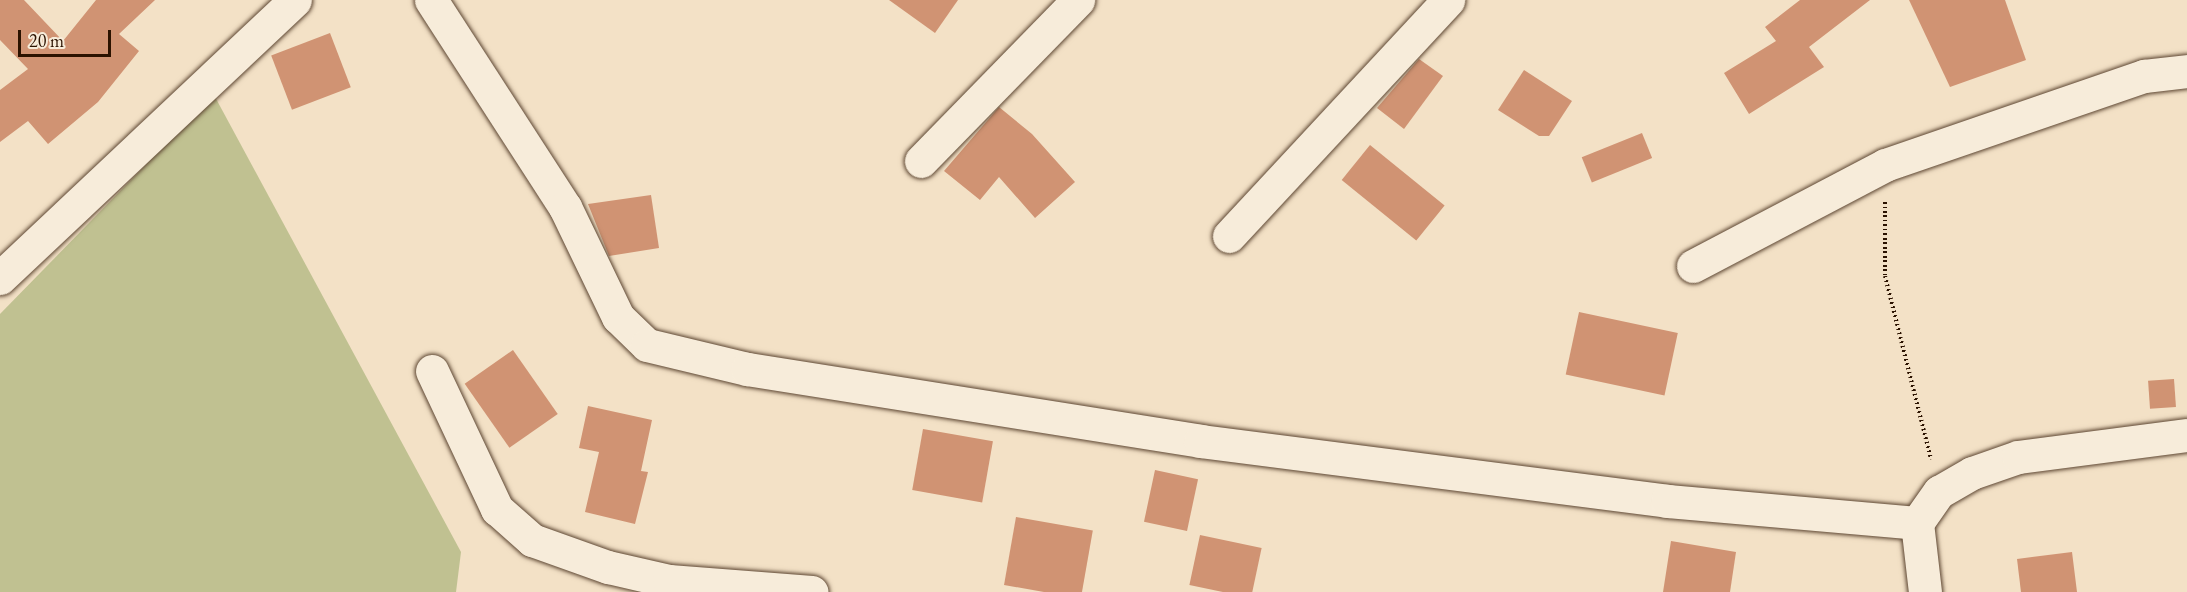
<!DOCTYPE html>
<html>
<head>
<meta charset="utf-8">
<style>
	body { margin:0 }
	#map { position:relative; width:2187px; height:592px; overflow:hidden; background:#f3e1c6; font-family:"EB Garamond",serif }
	div>[style] { position:absolute }
	[style*='--x'] { left:calc(var(--x)*1px); top:calc(var(--y)*1px); width:calc(var(--w)*1px); rotate:calc(var(--a)*1deg) }
	.green>* { inset:0; background:#c0c191 }
	.building>* { inset:0; background:#d09373; transform-origin:0 0 }
	.path>* { height:4px; margin-top:-2px; transform-origin:0; background:repeating-linear-gradient(90deg,#2b1200 0 1.5px,transparent 0 4.5px) }
	.roads { filter:drop-shadow(0 0 2px #5d4632) drop-shadow(0 0 2px #5d4632) }
	.minor>* { height:33px; margin:-16.5px; padding:0 16.5px; transform-origin:16.5px; border-radius:16.5px; background:#f7ecda }
	span { translate:-50% -50%; white-space:nowrap; text-align:center; line-height:1.15; -webkit-text-stroke:5px #f7ecda; paint-order:stroke }
	.scale { position:absolute; left:18px; top:30px; width:93px; height:27px; box-sizing:border-box; border:3px solid #2b1200; border-top:0; padding-left:8px; font-size:18px; line-height:21px; white-space:nowrap; color:#2b1200; -webkit-text-stroke:4px #f7ecda; paint-order:stroke }
</style>
</head>
<body>
<div id="map">
	<div class="green">
		<i style="clip-path:polygon(214px 95px,461px 552px,456px 592px,0 592px,0 314px)"></i>
	</div>
	<div class="building">
		<i style="clip-path:polygon(0 0,24px 0,63px 41px,96px 0,155px 0,119px 34px,139px 51px,98px 102px,48px 144px,28px 121px,0 142px,0 90px,28px 69px,0 40px)"></i>
		<i style="clip-path:polygon(889px 0,958px 0,935px 33px)"></i>
		<i style="clip-path:polygon(1800px 0,1870px 0,1809px 47px,1824px 67px,1749px 114px,1724px 73px,1776px 41px,1765px 27px)"></i>
		<i style="clip-path:polygon(1909px 0,2005px 0,2026px 60px,1950px 87px)"></i>
		<i style="left:330px;top:33px;width:58px;height:63px;rotate:69deg"></i>
		<i style="clip-path:polygon(1419px 59px,1443px 76px,1404px 129px,1377px 108px)"></i>
		<i style="clip-path:polygon(1524px 70px,1572px 101px,1549px 136px,1539px 136px,1498px 110px)"></i>
		<i style="clip-path:polygon(999px 107px,1032px 134px,1075px 182px,1035px 218px,999px 177px,980px 200px,944px 171px)"></i>
		<i style="left:1642px;top:133px;width:27px;height:65px;rotate:68deg"></i>
		<i style="left:1370px;top:145px;width:96px;height:45px;rotate:39deg"></i>
		<i style="clip-path:polygon(651px 195px,659px 248px,609px 256px,588px 204px)"></i>
		<i style="left:1579px;top:312px;width:101px;height:64px;rotate:12deg"></i>
		<i style="left:513px;top:350px;width:78px;height:59px;rotate:55deg"></i>
		<i style="left:2174px;top:379px;width:28px;height:26px;rotate:86deg"></i>
		<i style="clip-path:polygon(588px 406px,652px 420px,641px 471px,648px 472px,635px 524px,585px 512px,599px 452px,579px 448px)"></i>
		<i style="left:923px;top:429px;width:71px;height:62px;rotate:10deg"></i>
		<i style="left:1155px;top:470px;width:44px;height:53px;rotate:12deg"></i>
		<i style="left:1016px;top:517px;width:78px;height:69px;rotate:10deg"></i>
		<i style="left:1200px;top:535px;width:63px;height:51px;rotate:12deg"></i>
		<i style="clip-path:polygon(1671px 541px,1736px 552px,1730px 592px,1663px 592px)"></i>
		<i style="clip-path:polygon(2072px 552px,2077px 592px,2021px 592px,2017px 559px)"></i>
	</div>
	<div class="path">
		<i style="--x:1885;--y:202;--w:74;--a:90"></i>
		<i style="--x:1885;--y:276;--w:189;--a:75.9"></i>
	</div>
	<div class="roads">
		<div class="minor">
			<i style="--x:431;--y:0;--w:247;--a:57.1"></i>
			<i style="--x:565;--y:207;--w:122;--a:64.3"></i>
			<i style="--x:618;--y:317;--w:40;--a:44"></i>
			<i style="--x:647;--y:345;--w:103;--a:13.5"></i>
			<i style="--x:747;--y:369;--w:459;--a:9"></i>
			<i style="--x:1200;--y:441;--w:471;--a:7.3"></i>
			<i style="--x:1667;--y:501;--w:251;--a:5"></i>
			<i style="--x:921;--y:161;--w:225;--a:-45.7"></i>
			<i style="--x:1229;--y:236;--w:322;--a:-47.1"></i>
			<i style="--x:1693;--y:266;--w:217;--a:-27.7"></i>
			<i style="--x:1885;--y:165;--w:274;--a:-19"></i>
			<i style="--x:2144;--y:76;--w:43;--a:-6.6"></i>
			<i style="--x:0;--y:278;--w:405;--a:-43.3"></i>
			<i style="--x:432;--y:371;--w:153;--a:64.8"></i>
			<i style="--x:497;--y:509;--w:47;--a:41.5"></i>
			<i style="--x:532;--y:540;--w:81;--a:19.6"></i>
			<i style="--x:608;--y:567;--w:63;--a:12.9"></i>
			<i style="--x:669;--y:581;--w:143;--a:4.4"></i>
			<i style="--x:1925;--y:592;--w:69;--a:-96.6"></i>
			<i style="--x:1917;--y:523;--w:38;--a:-55"></i>
			<i style="--x:1939;--y:492;--w:38;--a:-30"></i>
			<i style="--x:1972;--y:473;--w:49;--a:-19.2"></i>
			<i style="--x:2018;--y:457;--w:170;--a:-7.4"></i>
		</div>
	</div>
	<div class="scale">20 m</div>
</div>
</body>
</html>
